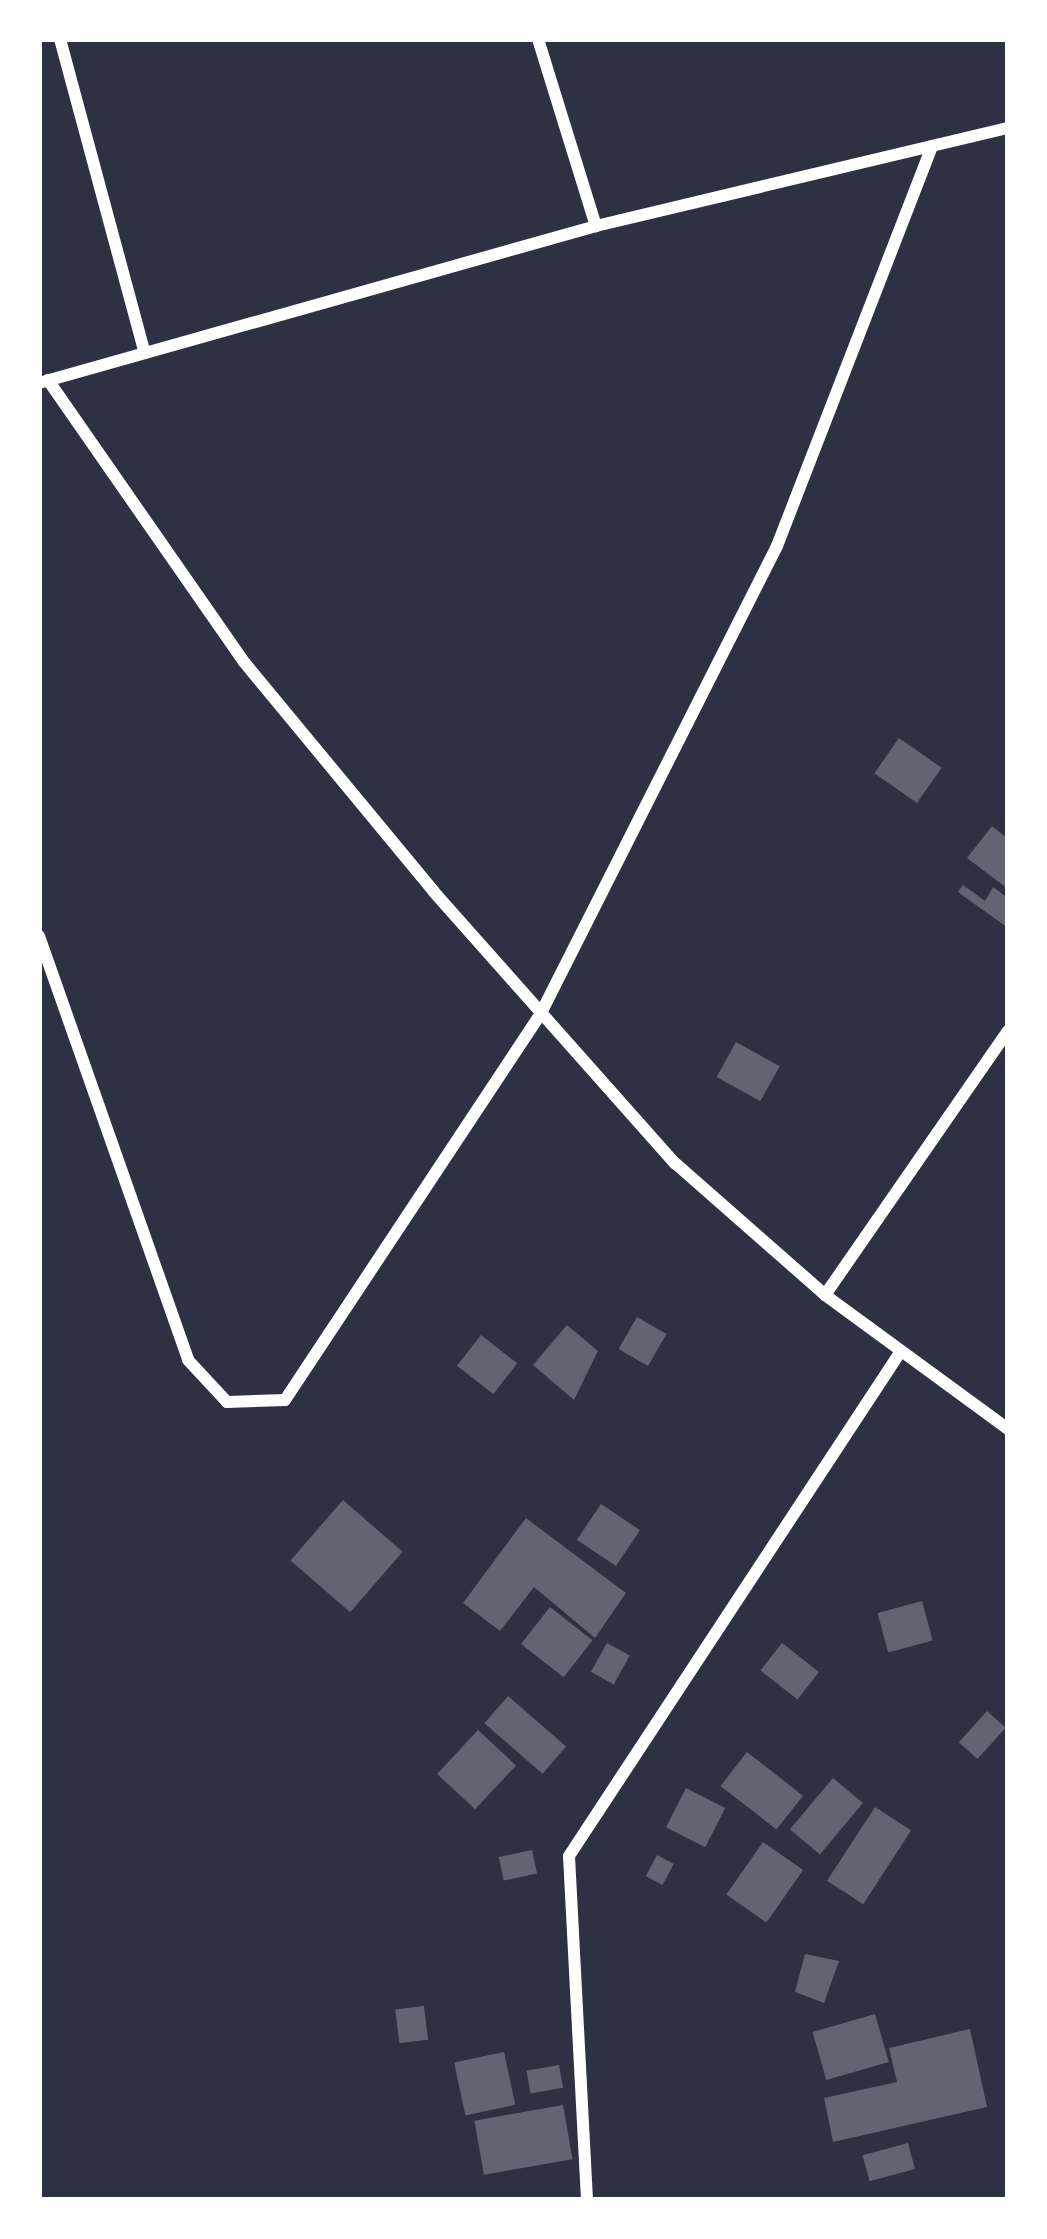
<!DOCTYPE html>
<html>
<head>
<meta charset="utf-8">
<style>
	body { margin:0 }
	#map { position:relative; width:1047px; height:2239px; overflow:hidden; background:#2d3142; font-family:Bitter,serif }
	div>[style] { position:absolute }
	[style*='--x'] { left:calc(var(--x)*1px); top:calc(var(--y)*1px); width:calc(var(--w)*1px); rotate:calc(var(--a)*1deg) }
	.building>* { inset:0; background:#626471; transform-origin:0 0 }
	.minor>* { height:12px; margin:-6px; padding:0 6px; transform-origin:6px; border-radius:6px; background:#fff }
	span { translate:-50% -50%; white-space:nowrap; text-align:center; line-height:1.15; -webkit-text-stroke:12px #fff; paint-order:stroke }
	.frame { position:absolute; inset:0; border:42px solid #fff; pointer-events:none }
</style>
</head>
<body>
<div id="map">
	<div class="building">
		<i style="left:899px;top:738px;width:52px;height:43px;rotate:35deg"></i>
		<i style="clip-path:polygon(992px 826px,1008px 839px,1008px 889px,967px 858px)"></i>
		<i style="clip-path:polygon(963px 885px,985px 901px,993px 887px,1008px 898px,1008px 928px,958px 892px)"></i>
		<i style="left:736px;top:1042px;width:50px;height:40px;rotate:29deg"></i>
		<i style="left:637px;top:1317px;width:34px;height:37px;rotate:30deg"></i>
		<i style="clip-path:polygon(567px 1325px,598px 1351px,574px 1400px,533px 1365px)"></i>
		<i style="left:481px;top:1335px;width:46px;height:39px;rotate:38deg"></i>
		<i style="left:343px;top:1500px;width:79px;height:80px;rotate:41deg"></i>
		<i style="left:601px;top:1504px;width:47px;height:43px;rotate:34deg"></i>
		<i style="clip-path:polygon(526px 1518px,626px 1593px,595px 1638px,534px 1587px,500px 1631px,463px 1603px)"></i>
		<i style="left:922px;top:1601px;width:41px;height:46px;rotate:75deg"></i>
		<i style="left:550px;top:1607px;width:54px;height:47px;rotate:38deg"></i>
		<i style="left:607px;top:1643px;width:26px;height:33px;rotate:29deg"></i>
		<i style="left:782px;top:1643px;width:47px;height:35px;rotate:38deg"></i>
		<i style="left:508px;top:1696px;width:77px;height:36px;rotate:41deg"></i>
		<i style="left:987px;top:1711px;width:25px;height:42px;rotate:42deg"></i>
		<i style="left:478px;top:1730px;width:52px;height:60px;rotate:43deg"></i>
		<i style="left:747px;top:1752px;width:71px;height:43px;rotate:38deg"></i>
		<i style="left:833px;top:1778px;width:39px;height:67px;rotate:40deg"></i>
		<i style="left:686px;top:1788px;width:44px;height:44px;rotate:27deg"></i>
		<i style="left:875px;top:1807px;width:43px;height:88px;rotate:33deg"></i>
		<i style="left:763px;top:1842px;width:49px;height:64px;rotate:35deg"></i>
		<i style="left:532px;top:1850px;width:24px;height:34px;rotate:78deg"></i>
		<i style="left:657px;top:1855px;width:19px;height:24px;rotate:28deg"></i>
		<i style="clip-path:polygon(805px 1954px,839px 1961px,824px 2003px,795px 1992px)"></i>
		<i style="left:424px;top:2006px;width:34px;height:29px;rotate:83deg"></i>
		<i style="left:875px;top:2014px;width:50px;height:65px;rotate:74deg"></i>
		<i style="clip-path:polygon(970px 2029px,987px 2107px,833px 2142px,824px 2098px,897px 2082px,889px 2048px)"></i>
		<i style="left:504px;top:2052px;width:54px;height:51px;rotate:78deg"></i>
		<i style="left:559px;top:2065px;width:23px;height:33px;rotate:80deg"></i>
		<i style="left:563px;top:2105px;width:55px;height:90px;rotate:80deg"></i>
		<i style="left:908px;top:2143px;width:27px;height:47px;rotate:75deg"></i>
	</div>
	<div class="minor">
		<i style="--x:60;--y:39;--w:325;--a:74.9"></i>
		<i style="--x:538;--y:39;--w:196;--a:72.8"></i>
		<i style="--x:48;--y:380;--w:343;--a:55.2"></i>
		<i style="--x:244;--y:662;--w:298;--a:50.4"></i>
		<i style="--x:434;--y:892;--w:363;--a:48.4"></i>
		<i style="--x:675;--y:1163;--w:200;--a:41.3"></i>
		<i style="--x:825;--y:1295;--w:227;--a:36.2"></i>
		<i style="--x:39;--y:383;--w:579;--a:-15.74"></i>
		<i style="--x:596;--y:226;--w:423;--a:-13.4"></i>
		<i style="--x:39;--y:936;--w:449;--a:70.6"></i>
		<i style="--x:188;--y:1360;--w:57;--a:47.1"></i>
		<i style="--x:227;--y:1402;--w:58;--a:-2"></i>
		<i style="--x:285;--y:1400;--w:464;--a:-56.5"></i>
		<i style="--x:541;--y:1013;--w:523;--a:-63.19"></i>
		<i style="--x:777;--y:546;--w:429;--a:-68.8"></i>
		<i style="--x:825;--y:1295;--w:321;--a:-55.3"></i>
		<i style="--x:587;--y:2200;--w:344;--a:-93"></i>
		<i style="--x:569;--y:1856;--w:604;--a:-56.68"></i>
	</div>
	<div class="frame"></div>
</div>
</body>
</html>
